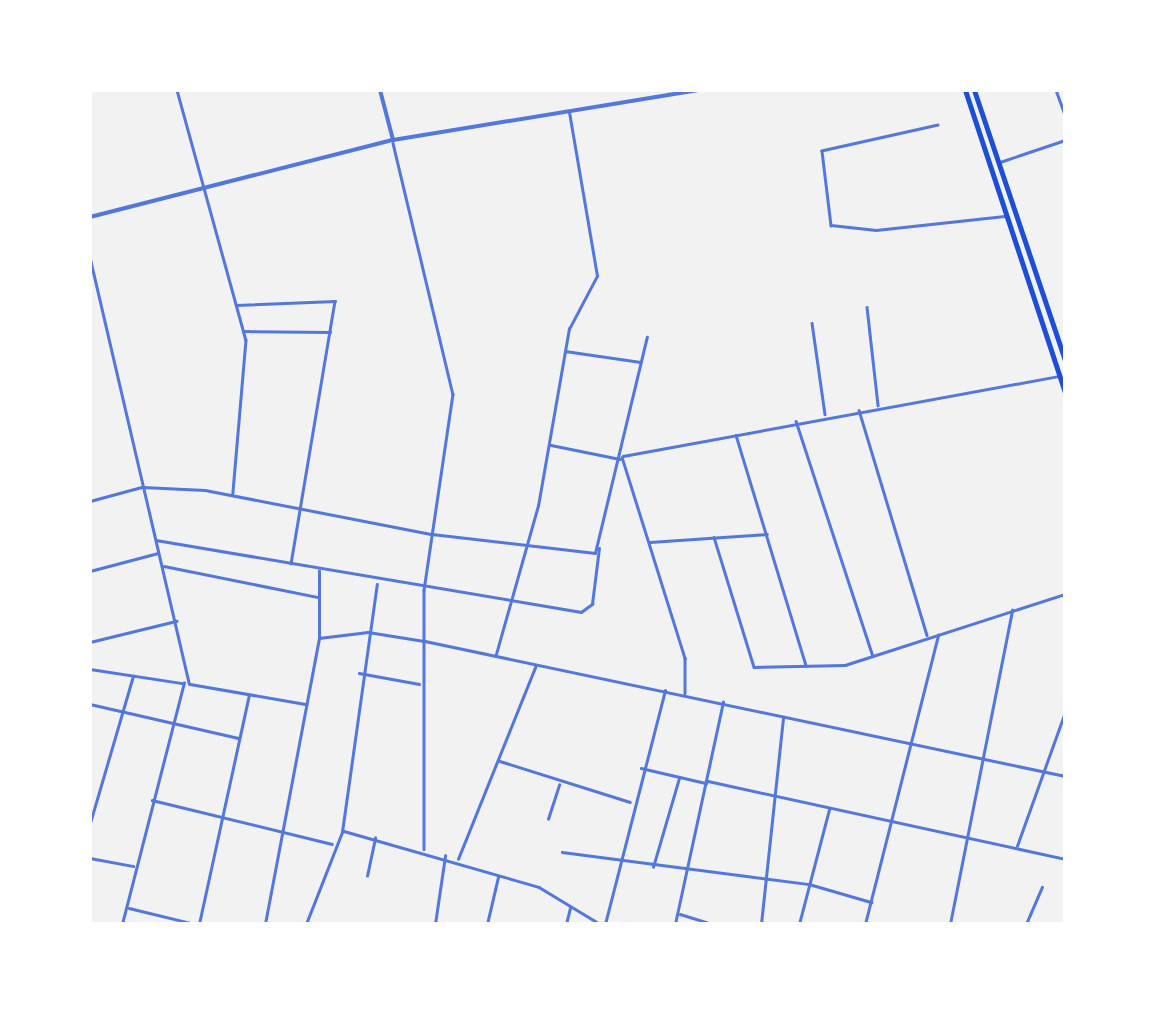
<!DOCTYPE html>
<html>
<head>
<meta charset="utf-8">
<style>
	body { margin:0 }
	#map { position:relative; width:1155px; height:1014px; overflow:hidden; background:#f2f2f2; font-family:Quicksand,sans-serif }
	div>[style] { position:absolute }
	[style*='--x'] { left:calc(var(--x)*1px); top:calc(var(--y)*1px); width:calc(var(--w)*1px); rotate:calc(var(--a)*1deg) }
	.minor>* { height:2.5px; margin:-1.25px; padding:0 1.25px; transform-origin:1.25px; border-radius:1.25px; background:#5277de }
	.tertiary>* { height:4px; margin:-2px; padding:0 2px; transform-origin:2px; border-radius:2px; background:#5277de }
	.primary>* { height:5px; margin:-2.5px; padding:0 2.5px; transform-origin:2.5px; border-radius:2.5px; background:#1d4ed8 }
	span { translate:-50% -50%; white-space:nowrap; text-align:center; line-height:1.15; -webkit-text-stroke:10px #fff; paint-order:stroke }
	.frame { position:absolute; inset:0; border:92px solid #fff; pointer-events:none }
</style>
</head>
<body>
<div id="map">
	<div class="minor">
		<i style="--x:177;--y:90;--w:259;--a:74.6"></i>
		<i style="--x:246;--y:340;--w:154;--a:94.9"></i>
		<i style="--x:1056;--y:90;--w:27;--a:70"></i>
		<i style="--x:938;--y:125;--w:119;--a:167.4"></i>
		<i style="--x:822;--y:151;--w:75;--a:83.1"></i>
		<i style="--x:831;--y:225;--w:45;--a:6.3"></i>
		<i style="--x:876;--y:230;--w:129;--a:-6.2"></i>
		<i style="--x:393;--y:143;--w:258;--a:76.6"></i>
		<i style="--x:453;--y:394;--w:198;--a:98.4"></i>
		<i style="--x:424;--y:590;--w:259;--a:90"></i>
		<i style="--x:1000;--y:162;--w:69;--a:-18.7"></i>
		<i style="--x:90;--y:257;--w:438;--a:76.9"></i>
		<i style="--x:236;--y:305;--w:99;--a:-2.3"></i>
		<i style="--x:335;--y:301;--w:266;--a:99.5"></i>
		<i style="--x:867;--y:307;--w:99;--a:83.6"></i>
		<i style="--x:812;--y:323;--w:92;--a:81.9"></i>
		<i style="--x:243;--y:331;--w:87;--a:0.7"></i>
		<i style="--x:565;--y:351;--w:76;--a:8.3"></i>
		<i style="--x:859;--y:410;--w:235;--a:73.2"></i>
		<i style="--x:796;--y:421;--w:247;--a:71.9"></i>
		<i style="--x:736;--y:435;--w:241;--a:73.1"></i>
		<i style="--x:551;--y:445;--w:70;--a:11.5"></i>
		<i style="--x:623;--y:456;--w:442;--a:-10.4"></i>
		<i style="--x:622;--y:457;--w:211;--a:72.6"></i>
		<i style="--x:685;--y:658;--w:35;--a:90"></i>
		<i style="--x:90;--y:501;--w:54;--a:-15.1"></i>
		<i style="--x:142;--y:487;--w:63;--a:2.7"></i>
		<i style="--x:205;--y:490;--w:231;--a:11"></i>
		<i style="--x:432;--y:534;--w:164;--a:6.6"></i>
		<i style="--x:595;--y:553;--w:222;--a:-76.5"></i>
		<i style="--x:714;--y:537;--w:136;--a:72.9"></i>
		<i style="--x:754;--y:667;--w:91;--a:-1.3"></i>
		<i style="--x:845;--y:665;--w:231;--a:-17.9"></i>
		<i style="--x:156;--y:540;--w:431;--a:9.6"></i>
		<i style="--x:581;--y:612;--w:14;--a:-36"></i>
		<i style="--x:592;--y:604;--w:56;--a:-82.9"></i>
		<i style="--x:650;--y:542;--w:117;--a:-3.9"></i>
		<i style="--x:164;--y:566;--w:157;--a:11.4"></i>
		<i style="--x:90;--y:571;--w:70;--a:-14.8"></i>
		<i style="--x:319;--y:638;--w:49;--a:-7"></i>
		<i style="--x:368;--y:632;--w:58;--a:9"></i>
		<i style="--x:425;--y:641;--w:654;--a:11.91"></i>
		<i style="--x:90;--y:642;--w:89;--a:-13.7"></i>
		<i style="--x:496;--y:654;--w:154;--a:-74.2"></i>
		<i style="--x:538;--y:506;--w:180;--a:-80.1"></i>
		<i style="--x:569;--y:329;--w:60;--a:-62.2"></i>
		<i style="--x:597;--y:276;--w:166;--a:-99.7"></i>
		<i style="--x:90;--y:669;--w:93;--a:8.7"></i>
		<i style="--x:359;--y:673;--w:61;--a:10.4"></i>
		<i style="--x:190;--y:684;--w:118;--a:9.8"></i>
		<i style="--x:90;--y:704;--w:153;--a:12.9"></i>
		<i style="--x:500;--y:761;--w:136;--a:17.5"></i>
		<i style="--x:641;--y:768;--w:67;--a:13"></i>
		<i style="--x:708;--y:781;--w:365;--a:12.3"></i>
		<i style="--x:152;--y:800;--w:185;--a:13.7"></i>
		<i style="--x:548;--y:819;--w:36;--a:-72"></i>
		<i style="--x:90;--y:823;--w:153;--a:-73.7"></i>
		<i style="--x:344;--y:831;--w:203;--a:16"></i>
		<i style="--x:539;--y:887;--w:71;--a:31.2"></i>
		<i style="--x:1017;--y:846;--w:142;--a:-70.3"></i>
		<i style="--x:562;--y:852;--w:249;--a:7.4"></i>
		<i style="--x:809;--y:884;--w:65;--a:16.2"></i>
		<i style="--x:90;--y:858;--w:44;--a:10.5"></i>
		<i style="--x:458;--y:859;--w:207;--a:-68.1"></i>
		<i style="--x:653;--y:867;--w:93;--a:-73.7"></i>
		<i style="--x:367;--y:876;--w:39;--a:-78"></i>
		<i style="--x:129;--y:908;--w:68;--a:13.6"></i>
		<i style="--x:680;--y:914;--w:34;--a:17"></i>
		<i style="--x:122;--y:924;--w:249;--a:-75.6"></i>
		<i style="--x:199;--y:924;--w:234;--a:-77.7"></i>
		<i style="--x:265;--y:924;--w:291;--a:-79.3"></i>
		<i style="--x:319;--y:638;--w:67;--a:-90"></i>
		<i style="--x:306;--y:924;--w:99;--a:-68.6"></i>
		<i style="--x:342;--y:832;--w:250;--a:-82"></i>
		<i style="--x:435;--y:924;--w:69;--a:-81.6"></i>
		<i style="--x:487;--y:924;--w:48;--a:-76.8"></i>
		<i style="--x:566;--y:924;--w:16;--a:-76"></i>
		<i style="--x:605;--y:924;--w:241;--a:-75.6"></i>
		<i style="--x:675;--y:924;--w:227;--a:-77.8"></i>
		<i style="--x:761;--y:924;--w:208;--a:-83.9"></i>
		<i style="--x:799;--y:924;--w:118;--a:-75.3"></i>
		<i style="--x:865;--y:924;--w:298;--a:-75.8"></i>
		<i style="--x:950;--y:924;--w:320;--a:-78.8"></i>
		<i style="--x:1026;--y:924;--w:40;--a:-66.6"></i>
	</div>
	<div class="tertiary">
		<i style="--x:380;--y:90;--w:52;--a:75.4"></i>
		<i style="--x:90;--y:217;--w:313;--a:-14.3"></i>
		<i style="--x:393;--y:140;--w:308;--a:-9.3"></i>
	</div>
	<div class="primary">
		<i style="--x:965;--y:90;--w:318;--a:71.7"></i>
		<i style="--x:974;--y:90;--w:286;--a:71.4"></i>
	</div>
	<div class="frame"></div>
</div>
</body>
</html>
